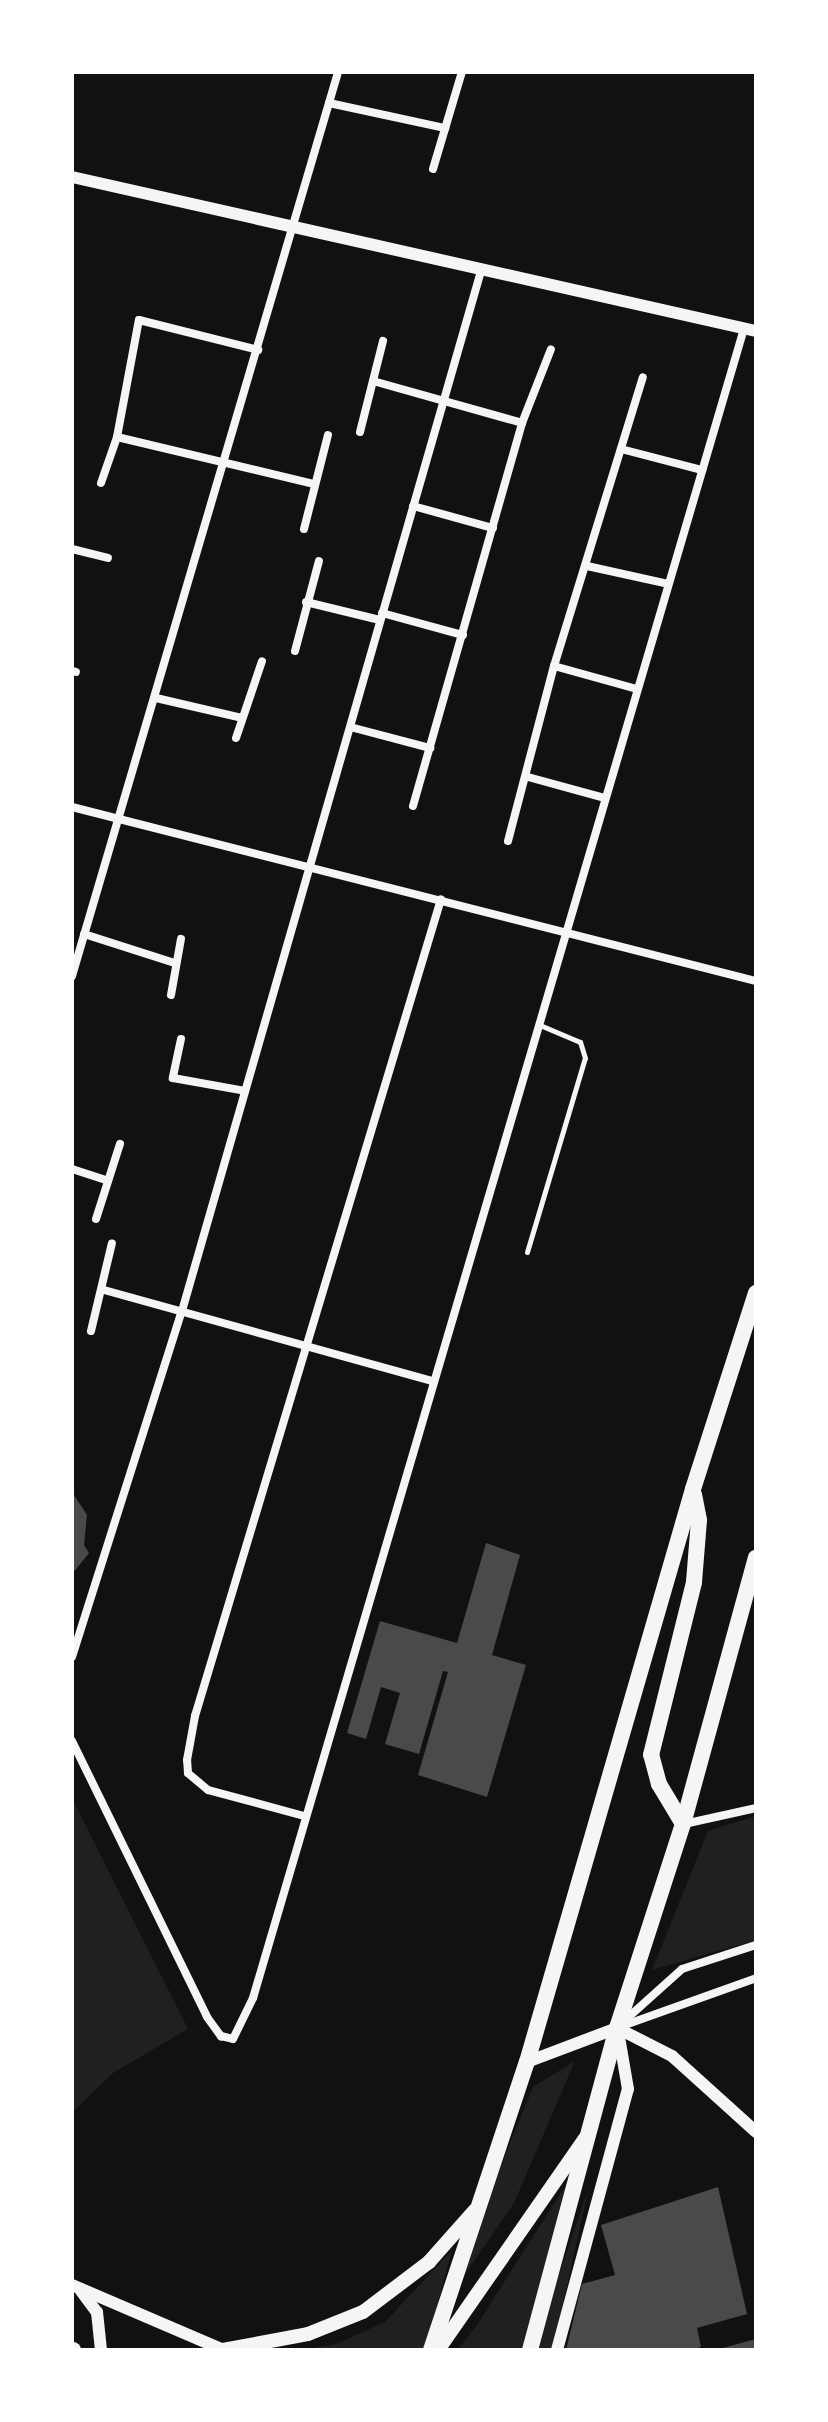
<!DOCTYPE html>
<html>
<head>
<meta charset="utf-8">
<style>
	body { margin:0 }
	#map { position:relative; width:828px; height:2422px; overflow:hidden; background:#111; font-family:Georgia,serif }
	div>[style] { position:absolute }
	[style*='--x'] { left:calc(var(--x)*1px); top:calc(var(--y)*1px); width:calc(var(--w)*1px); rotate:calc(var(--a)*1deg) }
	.green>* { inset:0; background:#202020 }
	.building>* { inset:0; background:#4a4a4a }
	.service>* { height:5px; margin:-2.5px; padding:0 2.5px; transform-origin:2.5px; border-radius:2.5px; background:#f5f5f5 }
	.minor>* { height:8px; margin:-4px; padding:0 4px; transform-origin:4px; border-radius:4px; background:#f5f5f5 }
	.tertiary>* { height:12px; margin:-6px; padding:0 6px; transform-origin:6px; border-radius:6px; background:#f5f5f5 }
	.secondary>* { height:14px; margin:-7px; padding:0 7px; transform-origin:7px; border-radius:7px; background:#f5f5f5 }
	.primary>* { height:16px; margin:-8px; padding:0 8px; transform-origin:8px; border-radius:8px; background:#f5f5f5 }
	.trunk>* { height:16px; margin:-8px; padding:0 8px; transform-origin:8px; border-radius:8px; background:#f5f5f5 }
	span { translate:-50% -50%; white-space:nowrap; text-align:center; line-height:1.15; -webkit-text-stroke:6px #fff; paint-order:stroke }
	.frame { position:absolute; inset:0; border:74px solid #fff; pointer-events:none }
</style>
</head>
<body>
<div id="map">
	<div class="green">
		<i style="clip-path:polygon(72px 1798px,188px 2029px,113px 2073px,72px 2113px)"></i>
		<i style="clip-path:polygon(756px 1816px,756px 1940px,652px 1970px,708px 1831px)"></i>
		<i style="clip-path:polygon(575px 2061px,514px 2203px,444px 2305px,533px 2087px)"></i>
		<i style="clip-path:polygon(571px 2177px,524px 2350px,457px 2350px,475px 2328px)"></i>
		<i style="clip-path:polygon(588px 2190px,553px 2350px,533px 2350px)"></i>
		<i style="clip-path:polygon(452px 2250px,425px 2350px,300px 2350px,336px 2344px,385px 2322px)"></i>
	</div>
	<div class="building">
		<i style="clip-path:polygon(72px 1492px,87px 1515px,84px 1545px,89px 1553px,72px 1574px)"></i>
		<i style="clip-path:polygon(486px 1543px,520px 1555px,492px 1655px,526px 1665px,487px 1797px,418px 1775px,448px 1672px,443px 1671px,419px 1754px,385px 1744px,400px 1693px,381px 1687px,366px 1739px,347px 1733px,380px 1621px,457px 1643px)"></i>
		<i style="clip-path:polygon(718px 2187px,747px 2314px,697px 2328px,701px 2347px,690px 2350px,566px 2350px,582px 2284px,615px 2275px,601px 2225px)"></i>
		<i style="clip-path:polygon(756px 2339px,756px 2350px,719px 2350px,719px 2349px)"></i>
	</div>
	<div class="service">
		<i style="--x:527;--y:1252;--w:202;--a:-73.4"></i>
		<i style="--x:585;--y:1058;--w:17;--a:-107"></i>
		<i style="--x:580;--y:1042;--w:43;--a:-157"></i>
	</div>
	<div class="minor">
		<i style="--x:329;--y:103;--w:119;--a:12.2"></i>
		<i style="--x:433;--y:169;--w:101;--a:-73.4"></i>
		<i style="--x:373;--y:381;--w:155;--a:15.7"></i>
		<i style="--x:360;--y:432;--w:94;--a:-75.8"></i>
		<i style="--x:117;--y:437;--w:203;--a:13.4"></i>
		<i style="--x:621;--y:449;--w:84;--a:14.5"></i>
		<i style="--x:101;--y:483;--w:49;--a:-70.8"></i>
		<i style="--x:117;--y:437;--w:119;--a:-79.4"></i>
		<i style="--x:139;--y:320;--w:123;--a:14.1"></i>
		<i style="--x:413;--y:506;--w:83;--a:15.4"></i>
		<i style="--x:304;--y:529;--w:97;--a:-75.7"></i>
		<i style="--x:72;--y:549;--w:37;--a:14"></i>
		<i style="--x:587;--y:566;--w:83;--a:12.5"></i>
		<i style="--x:306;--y:602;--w:76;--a:13.7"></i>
		<i style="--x:382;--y:613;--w:84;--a:15.2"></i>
		<i style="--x:295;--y:651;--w:93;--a:-75.1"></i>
		<i style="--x:554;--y:666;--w:86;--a:15.5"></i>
		<i style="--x:72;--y:671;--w:4;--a:14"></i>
		<i style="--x:156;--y:698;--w:88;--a:13.1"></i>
		<i style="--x:354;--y:728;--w:79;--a:14.7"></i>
		<i style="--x:236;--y:738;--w:81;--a:-71.3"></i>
		<i style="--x:528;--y:777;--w:80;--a:15.3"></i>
		<i style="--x:413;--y:806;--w:398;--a:-74.1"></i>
		<i style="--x:522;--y:423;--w:79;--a:-68.6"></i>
		<i style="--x:72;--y:807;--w:706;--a:14.27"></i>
		<i style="--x:508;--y:841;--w:181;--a:-75.3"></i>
		<i style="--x:554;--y:666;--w:302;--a:-72.9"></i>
		<i style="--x:84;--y:934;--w:96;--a:17.7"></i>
		<i style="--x:72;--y:976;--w:942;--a:-73.6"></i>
		<i style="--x:171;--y:995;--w:57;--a:-79.9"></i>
		<i style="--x:181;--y:1039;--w:40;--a:102"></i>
		<i style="--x:173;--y:1078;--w:73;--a:10.2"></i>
		<i style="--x:72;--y:1169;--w:38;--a:18"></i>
		<i style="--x:96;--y:1219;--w:79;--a:-72.3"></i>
		<i style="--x:104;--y:1290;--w:341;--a:15.5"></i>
		<i style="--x:91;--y:1331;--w:90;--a:-76.6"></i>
		<i style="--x:72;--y:1657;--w:363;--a:-72.4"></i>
		<i style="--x:182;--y:1311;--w:1082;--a:-73.96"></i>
		<i style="--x:72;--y:1741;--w:307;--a:63.9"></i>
		<i style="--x:207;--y:2017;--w:24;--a:54"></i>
		<i style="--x:221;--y:2036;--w:12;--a:14"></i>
		<i style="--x:233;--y:2039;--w:46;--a:-64"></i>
		<i style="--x:253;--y:1998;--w:1740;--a:-73.61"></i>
		<i style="--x:304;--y:1816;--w:99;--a:-164.8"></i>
		<i style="--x:208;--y:1790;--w:26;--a:-140"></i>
		<i style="--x:188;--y:1773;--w:13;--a:-94"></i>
		<i style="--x:187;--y:1760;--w:45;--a:-79.7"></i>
		<i style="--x:195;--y:1716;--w:853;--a:-73.24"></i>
		<i style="--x:684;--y:1824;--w:74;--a:-12.5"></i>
		<i style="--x:623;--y:2022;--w:79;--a:-41.9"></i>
		<i style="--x:682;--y:1969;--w:78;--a:-18"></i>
		<i style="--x:625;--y:2025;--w:139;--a:-19.7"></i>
	</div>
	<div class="tertiary">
		<i style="--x:72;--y:177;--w:701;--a:12.69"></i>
		<i style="--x:527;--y:2062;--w:96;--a:-20.7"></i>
		<i style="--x:617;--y:2028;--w:62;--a:27"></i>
		<i style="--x:672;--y:2056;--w:113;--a:42.1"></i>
		<i style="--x:72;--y:2285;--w:165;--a:23.2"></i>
		<i style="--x:81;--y:2291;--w:26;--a:53"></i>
		<i style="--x:97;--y:2312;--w:38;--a:84"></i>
		<i style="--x:557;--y:2350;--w:270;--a:-74.8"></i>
		<i style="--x:628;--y:2089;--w:59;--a:-99.8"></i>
	</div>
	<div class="secondary">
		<i style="--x:223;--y:2350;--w:86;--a:-10.7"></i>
		<i style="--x:308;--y:2334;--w:59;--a:-21.8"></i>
		<i style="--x:363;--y:2312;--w:83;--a:-37.1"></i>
		<i style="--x:429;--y:2262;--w:69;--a:-48.5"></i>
		<i style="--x:438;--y:2350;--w:259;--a:-55.2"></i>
	</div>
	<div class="primary">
		<i style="--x:683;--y:1824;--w:47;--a:-121"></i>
		<i style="--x:659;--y:1784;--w:30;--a:-105"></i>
		<i style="--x:651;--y:1755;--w:178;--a:-76"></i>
		<i style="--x:694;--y:1582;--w:62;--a:-85.4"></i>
		<i style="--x:699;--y:1520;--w:26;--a:-101"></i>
		<i style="--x:431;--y:2350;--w:304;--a:-71.6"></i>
		<i style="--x:527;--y:2062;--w:597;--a:-73.84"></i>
		<i style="--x:693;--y:1489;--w:206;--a:-72.2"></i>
		<i style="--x:530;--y:2350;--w:334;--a:-74.9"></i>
		<i style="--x:617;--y:2028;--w:214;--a:-72.1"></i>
		<i style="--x:683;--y:1824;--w:276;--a:-74.7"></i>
	</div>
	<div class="trunk">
		<i style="--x:72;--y:2350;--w:1;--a:0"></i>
	</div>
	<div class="frame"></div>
</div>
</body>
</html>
